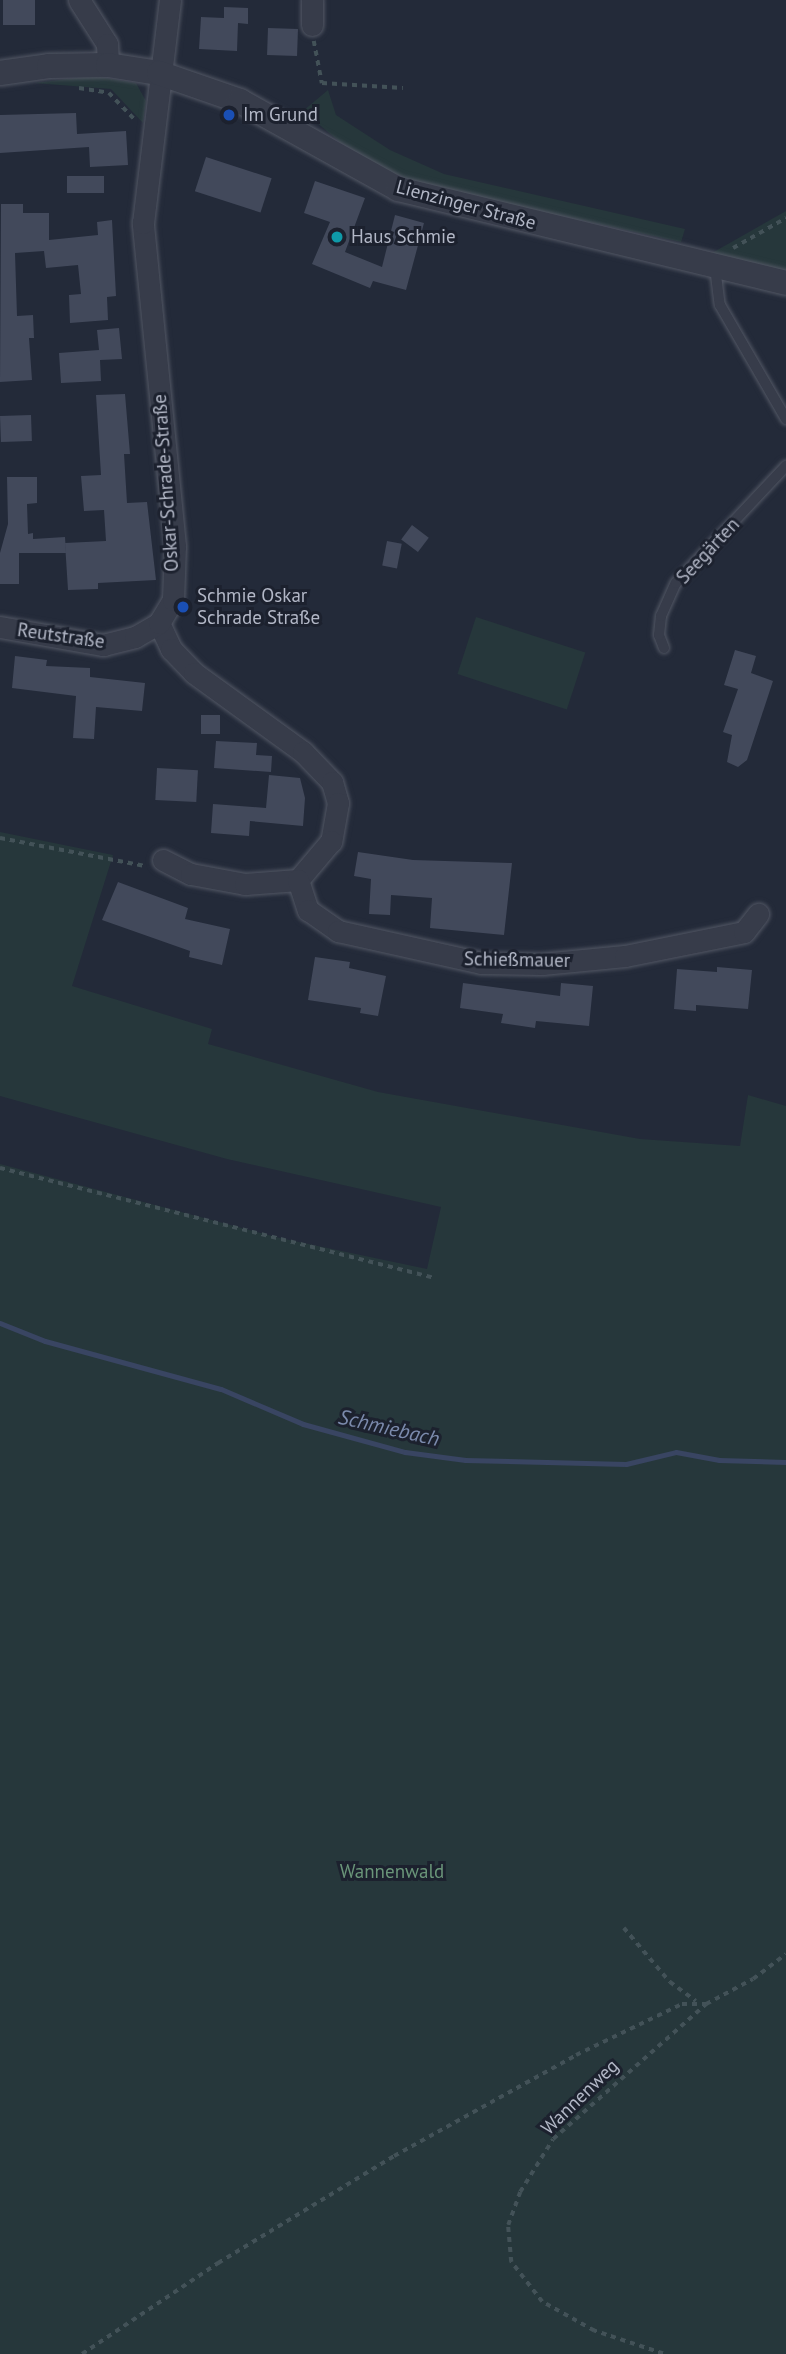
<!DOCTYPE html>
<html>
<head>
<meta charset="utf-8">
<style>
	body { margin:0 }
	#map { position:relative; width:786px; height:2354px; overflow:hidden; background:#232a39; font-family:"PT Sans",sans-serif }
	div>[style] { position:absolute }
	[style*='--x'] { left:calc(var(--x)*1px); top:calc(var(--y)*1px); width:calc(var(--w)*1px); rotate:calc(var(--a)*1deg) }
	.green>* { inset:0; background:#26373b; transform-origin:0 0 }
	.stream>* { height:5px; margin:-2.5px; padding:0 2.5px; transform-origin:2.5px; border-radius:2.5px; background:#394562 }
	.building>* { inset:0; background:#42495b; transform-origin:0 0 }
	.path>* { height:3.5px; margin-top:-1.75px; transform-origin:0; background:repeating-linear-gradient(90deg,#435258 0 5px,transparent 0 10px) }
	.roads { filter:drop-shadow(0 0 2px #525764) drop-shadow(0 0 2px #525764) }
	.service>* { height:10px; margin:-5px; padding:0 5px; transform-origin:5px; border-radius:5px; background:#373c4a }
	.minor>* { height:21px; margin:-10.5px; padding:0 10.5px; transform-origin:10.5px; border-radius:10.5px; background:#373c4a }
	.tertiary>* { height:24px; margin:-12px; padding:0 12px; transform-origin:12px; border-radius:12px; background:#373c4a }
	.dots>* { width:19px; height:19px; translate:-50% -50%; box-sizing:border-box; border:4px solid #1c212e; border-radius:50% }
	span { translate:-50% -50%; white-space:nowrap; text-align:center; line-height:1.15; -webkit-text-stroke:6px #1c212e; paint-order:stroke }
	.poi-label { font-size:19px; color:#b2b7c6 }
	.left { translate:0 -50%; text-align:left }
	.street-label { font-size:19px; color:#b2b7c6 }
	.park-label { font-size:19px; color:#6a9579 }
	.water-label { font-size:21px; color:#7b8aac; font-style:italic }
</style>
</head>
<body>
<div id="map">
	<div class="green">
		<i style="clip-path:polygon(93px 76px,136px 83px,146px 101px,143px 123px,111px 89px,34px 83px)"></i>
		<i style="clip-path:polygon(328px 90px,336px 115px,390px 150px,444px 174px,685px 229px,681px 242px,422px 186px,354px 154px,303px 111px)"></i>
		<i style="clip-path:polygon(786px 211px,786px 272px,712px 253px)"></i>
		<i style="left:476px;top:617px;width:115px;height:60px;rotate:18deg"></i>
		<i style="clip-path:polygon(0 832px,113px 855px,72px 986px,212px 1029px,208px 1044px,378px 1092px,640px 1139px,740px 1146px,748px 1095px,786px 1106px,786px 2354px,0 2354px,0 1164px,280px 1238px,427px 1269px,441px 1207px,227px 1159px,0 1096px)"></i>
	</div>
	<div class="stream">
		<i style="--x:0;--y:1323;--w:48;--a:21.8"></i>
		<i style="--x:45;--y:1341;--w:182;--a:15.3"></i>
		<i style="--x:221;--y:1389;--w:89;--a:23.1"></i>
		<i style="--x:303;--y:1424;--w:106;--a:15.4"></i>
		<i style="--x:405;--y:1452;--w:61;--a:7.6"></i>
		<i style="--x:465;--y:1460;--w:161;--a:1.4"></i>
		<i style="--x:626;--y:1464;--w:51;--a:-13.5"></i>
		<i style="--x:676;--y:1452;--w:44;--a:10.5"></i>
		<i style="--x:719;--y:1460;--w:67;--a:1.7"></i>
	</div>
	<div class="building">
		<i style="left:3px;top:0;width:32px;height:25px"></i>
		<i style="clip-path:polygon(224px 7px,248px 8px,248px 24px,238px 23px,237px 51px,199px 49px,201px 17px,224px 18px)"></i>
		<i style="left:268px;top:28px;width:30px;height:27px;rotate:2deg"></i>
		<i style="clip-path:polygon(76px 113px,77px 134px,126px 131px,128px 165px,90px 167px,89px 147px,0 153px,0 115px)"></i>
		<i style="left:206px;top:157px;width:69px;height:36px;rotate:18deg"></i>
		<i style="left:104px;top:176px;width:17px;height:37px;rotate:90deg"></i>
		<i style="clip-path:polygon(315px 181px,365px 198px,345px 252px,382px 267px,395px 215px,424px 223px,406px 290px,373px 281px,370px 288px,312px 264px,330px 222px,304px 213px)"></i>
		<i style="clip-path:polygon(1px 204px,23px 204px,23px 213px,49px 213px,49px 240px,98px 235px,97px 222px,112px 220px,116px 296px,107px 297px,108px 320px,70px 323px,69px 295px,81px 294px,78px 265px,46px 268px,44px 251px,15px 253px,17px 316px,33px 315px,34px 338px,29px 338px,32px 380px,0 382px)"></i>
		<i style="clip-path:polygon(119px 328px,122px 359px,100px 360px,101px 381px,61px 383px,59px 353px,99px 350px,97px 330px)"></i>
		<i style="clip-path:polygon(125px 394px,130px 454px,124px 454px,127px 503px,147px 502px,156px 580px,98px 583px,98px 589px,68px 590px,65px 543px,106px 541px,104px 510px,84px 511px,81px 476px,101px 475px,96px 395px)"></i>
		<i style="left:31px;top:415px;width:26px;height:31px;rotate:88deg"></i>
		<i style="clip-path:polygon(7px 477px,37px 477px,37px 503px,27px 504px,28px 534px,33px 533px,33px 539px,65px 537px,66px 553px,0 553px,8px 524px)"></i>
		<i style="left:412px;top:525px;width:21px;height:18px;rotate:37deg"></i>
		<i style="left:387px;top:541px;width:15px;height:25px;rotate:11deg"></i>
		<i style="left:19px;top:553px;width:31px;height:19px;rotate:90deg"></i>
		<i style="clip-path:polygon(735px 650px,756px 656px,751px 673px,773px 681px,747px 760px,738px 767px,727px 762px,732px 735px,723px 732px,738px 689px,724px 685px)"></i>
		<i style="clip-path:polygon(15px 656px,47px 660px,46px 666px,90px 668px,90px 677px,145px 683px,142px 711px,96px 707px,94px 739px,73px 738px,76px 696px,12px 688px)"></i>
		<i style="left:201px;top:715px;width:19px;height:19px"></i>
		<i style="clip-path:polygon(216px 741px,257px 743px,256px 755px,272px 756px,271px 772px,214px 768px)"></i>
		<i style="left:157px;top:768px;width:41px;height:32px;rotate:3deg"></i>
		<i style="clip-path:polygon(269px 775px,300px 778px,305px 798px,303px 826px,250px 821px,249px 836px,211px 833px,213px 804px,266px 808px)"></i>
		<i style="clip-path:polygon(358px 852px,413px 860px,512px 863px,504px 935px,430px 928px,432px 898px,391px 895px,390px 915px,369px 914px,371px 879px,354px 876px)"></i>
		<i style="clip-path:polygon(118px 882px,188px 908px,185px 919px,230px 929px,222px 965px,189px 957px,190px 951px,102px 920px)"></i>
		<i style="clip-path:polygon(315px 957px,350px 962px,349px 968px,386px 976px,378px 1016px,360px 1013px,361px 1008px,308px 1000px)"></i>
		<i style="clip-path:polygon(717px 967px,752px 970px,748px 1009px,696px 1005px,696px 1011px,674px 1009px,677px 969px,717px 972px)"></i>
		<i style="clip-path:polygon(463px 983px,560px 996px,561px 983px,593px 986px,589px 1026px,536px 1021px,535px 1028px,501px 1023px,503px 1014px,460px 1008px)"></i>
	</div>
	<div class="path">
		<i style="--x:314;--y:41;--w:43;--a:79.2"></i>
		<i style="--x:322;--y:83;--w:81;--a:3.5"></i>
		<i style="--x:79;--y:88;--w:30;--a:9"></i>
		<i style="--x:109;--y:93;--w:39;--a:46"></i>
		<i style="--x:733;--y:248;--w:61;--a:-29.5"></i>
		<i style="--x:0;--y:838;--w:149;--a:10.9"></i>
		<i style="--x:0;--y:1168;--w:448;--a:14.2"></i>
		<i style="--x:624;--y:1928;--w:71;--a:49.6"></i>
		<i style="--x:670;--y:1982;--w:32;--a:36"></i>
		<i style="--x:82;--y:2354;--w:164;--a:-33.8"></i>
		<i style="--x:218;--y:2263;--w:206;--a:-31.3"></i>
		<i style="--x:394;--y:2156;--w:208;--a:-29"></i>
		<i style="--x:576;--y:2055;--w:118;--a:-25.7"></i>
		<i style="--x:682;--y:2004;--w:24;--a:0"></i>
		<i style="--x:706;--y:2004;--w:53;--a:-28"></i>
		<i style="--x:753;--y:1979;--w:41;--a:-37.1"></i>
		<i style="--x:663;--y:2354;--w:73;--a:-161.6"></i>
		<i style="--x:594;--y:2331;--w:60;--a:-150.9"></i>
		<i style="--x:542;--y:2302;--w:51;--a:-127.8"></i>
		<i style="--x:511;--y:2262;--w:37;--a:-95"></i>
		<i style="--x:508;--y:2225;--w:35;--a:-70"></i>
		<i style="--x:520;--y:2192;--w:62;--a:-58.1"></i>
		<i style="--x:553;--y:2139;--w:204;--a:-41.4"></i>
	</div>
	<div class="roads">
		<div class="service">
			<i style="--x:715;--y:267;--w:38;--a:83"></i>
			<i style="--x:720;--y:305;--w:132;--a:59.9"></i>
			<i style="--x:664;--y:648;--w:14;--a:-111"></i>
			<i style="--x:659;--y:635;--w:19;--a:-84"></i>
			<i style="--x:661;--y:616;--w:36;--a:-66"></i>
			<i style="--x:676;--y:583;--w:161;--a:-46.8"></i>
		</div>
		<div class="minor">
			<i style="--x:79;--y:0;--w:52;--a:57.5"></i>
			<i style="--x:107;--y:44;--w:21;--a:87"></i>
			<i style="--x:312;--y:0;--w:25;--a:90"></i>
			<i style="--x:159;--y:623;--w:29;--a:65"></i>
			<i style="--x:171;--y:649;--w:33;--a:46"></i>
			<i style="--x:194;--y:673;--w:135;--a:35.9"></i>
			<i style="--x:303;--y:752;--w:42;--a:46"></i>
			<i style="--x:332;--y:782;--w:22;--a:74"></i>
			<i style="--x:338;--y:803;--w:39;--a:100"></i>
			<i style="--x:331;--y:841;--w:51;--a:130.2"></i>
			<i style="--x:0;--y:627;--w:105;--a:9.9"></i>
			<i style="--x:103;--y:645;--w:33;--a:-14"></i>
			<i style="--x:135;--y:637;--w:28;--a:-30"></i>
			<i style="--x:159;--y:623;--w:27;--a:-59"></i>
			<i style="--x:173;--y:600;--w:54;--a:-87.9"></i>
			<i style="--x:175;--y:546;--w:325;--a:-95.7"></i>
			<i style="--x:143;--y:223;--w:225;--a:-83.1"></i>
			<i style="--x:163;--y:860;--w:31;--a:27"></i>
			<i style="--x:191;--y:874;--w:55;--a:10.5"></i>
			<i style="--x:245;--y:884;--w:53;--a:-4.3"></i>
			<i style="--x:298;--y:880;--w:32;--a:72"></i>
			<i style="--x:308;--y:910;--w:37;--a:35"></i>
			<i style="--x:338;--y:931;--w:147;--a:12.6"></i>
			<i style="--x:481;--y:963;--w:61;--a:0.9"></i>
			<i style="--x:542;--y:964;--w:83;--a:-5.5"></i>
			<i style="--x:625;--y:956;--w:121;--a:-11.4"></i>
			<i style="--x:744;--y:932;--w:23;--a:-52"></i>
		</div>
		<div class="tertiary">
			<i style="--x:0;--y:73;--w:49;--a:-8.1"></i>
			<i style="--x:49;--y:66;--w:59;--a:-1"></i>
			<i style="--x:108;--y:65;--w:52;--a:8.9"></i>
			<i style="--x:159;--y:73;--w:86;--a:19.1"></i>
			<i style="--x:240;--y:101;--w:181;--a:29.1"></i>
			<i style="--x:398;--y:189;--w:399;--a:13.6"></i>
		</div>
	</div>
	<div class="dots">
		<i style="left:229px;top:115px;background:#1a4fb4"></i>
		<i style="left:337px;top:237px;background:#0f9aa8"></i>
		<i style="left:183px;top:607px;background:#1a4fb4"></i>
	</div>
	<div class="poi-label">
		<span class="left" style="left:243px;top:115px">Im Grund</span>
		<span class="left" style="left:351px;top:237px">Haus Schmie</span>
		<span class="left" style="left:197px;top:607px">Schmie Oskar<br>Schrade Straße</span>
	</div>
	<div class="street-label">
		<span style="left:466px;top:205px;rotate:15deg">Lienzinger Straße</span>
		<span style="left:166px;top:483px;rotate:-94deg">Oskar-Schrade-Straße</span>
		<span style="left:708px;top:551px;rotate:-47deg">Seegärten</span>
		<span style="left:61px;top:636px;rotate:8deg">Reutstraße</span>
		<span style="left:517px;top:960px;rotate:1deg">Schießmauer</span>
		<span style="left:580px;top:2097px;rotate:-44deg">Wannenweg</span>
	</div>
	<div class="park-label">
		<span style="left:392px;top:1872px">Wannenwald</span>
	</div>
	<div class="water-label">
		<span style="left:389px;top:1428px;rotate:13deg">Schmiebach</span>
	</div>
</div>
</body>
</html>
